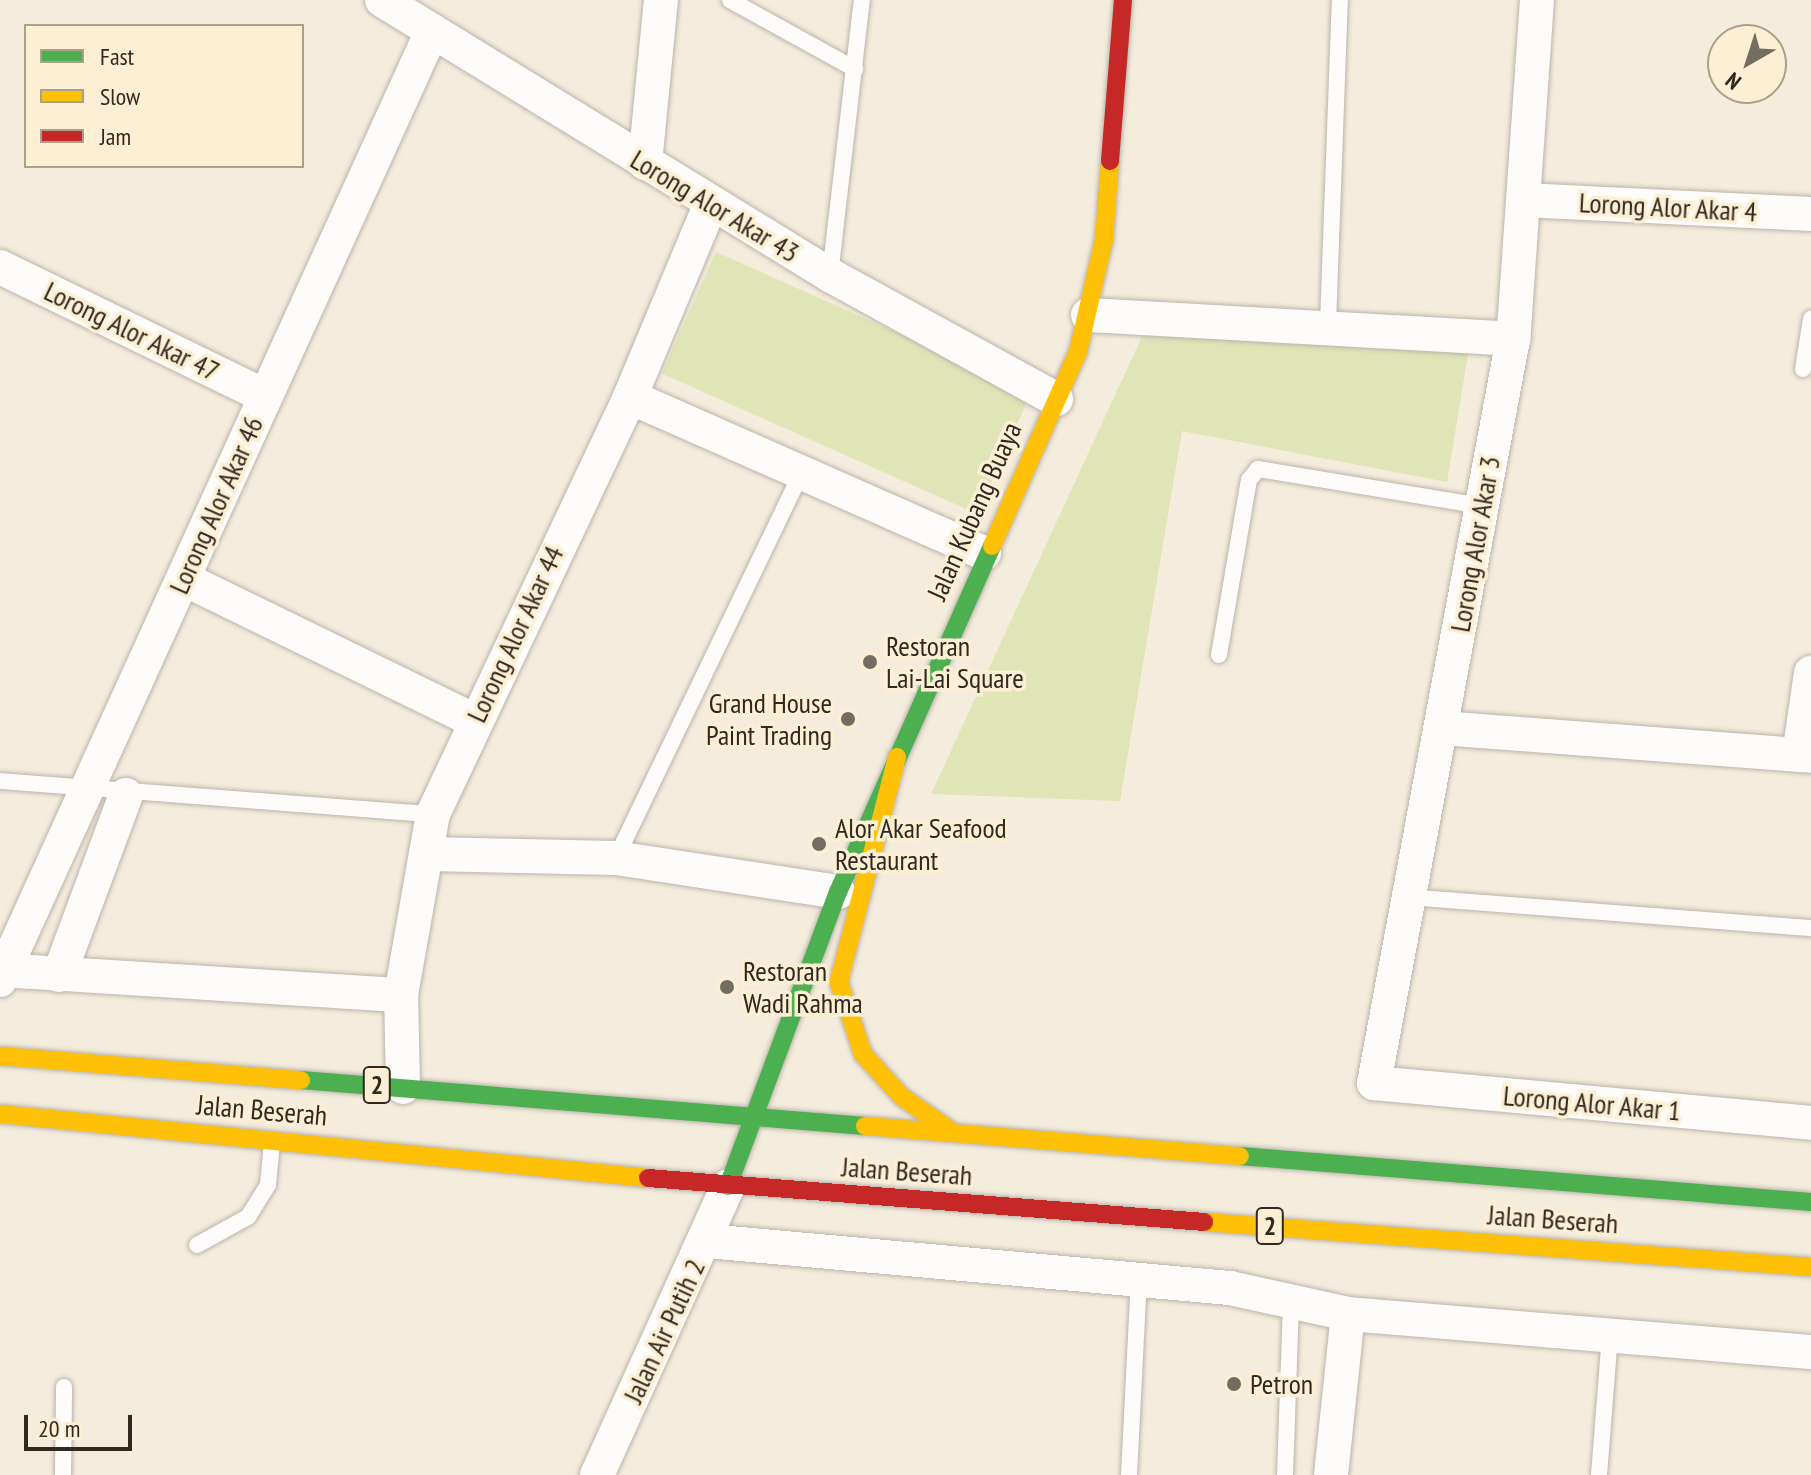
<!DOCTYPE html>
<html>
<head>
<meta charset="utf-8">
<style>
	body { margin:0 }
	#map { position:relative; width:1811px; height:1475px; overflow:hidden; background:#f4ecdd; font-family:"PT Sans Narrow",sans-serif }
	div>[style] { position:absolute }
	[style*='--x'] { left:calc(var(--x)*1px); top:calc(var(--y)*1px); width:calc(var(--w)*1px); rotate:calc(var(--a)*1deg) }
	.green>* { inset:0; background:#dfe5b7; transform-origin:0 0 }
	.roads { filter:drop-shadow(0 0 2px #bab4a9) drop-shadow(0 0 2px #bab4a9) }
	.lane>* { height:16px; margin:-8px; padding:0 8px; transform-origin:8px; border-radius:8px; background:#fdfcfa }
	.street>* { height:34px; margin:-17px; padding:0 17px; transform-origin:17px; border-radius:17px; background:#fdfcfa }
	.fast>* { height:18px; margin:-9px; padding:0 9px; transform-origin:9px; border-radius:9px; background:#4caf50 }
	.slow>* { height:18px; margin:-9px; padding:0 9px; transform-origin:9px; border-radius:9px; background:#ffc107 }
	.jam>* { height:18px; margin:-9px; padding:0 9px; transform-origin:9px; border-radius:9px; background:#c62828 }
	.dots>* { width:22px; height:22px; translate:-50% -50%; box-sizing:border-box; border:4px solid #fdefd4; border-radius:50% }
	span { translate:-50% -50%; white-space:nowrap; text-align:center; line-height:1.15; -webkit-text-stroke:7px #fdefd4; paint-order:stroke }
	.shield-label span { padding:2px 6px; background:#fdefd4; border:2px solid; border-radius:6px; -webkit-text-stroke-width:0 }
	.shield-label { font-size:26px; color:#2f291f; font-weight:700 }
	.street-label { font-size:28px; color:#2f291f }
	.poi-label { font-size:28px; color:#2f291f }
	.left { translate:0 -50%; text-align:left }
	.right { translate:-100% -50%; text-align:right }
	.legend { position:absolute; left:24px; top:24px; width:280px; height:144px; box-sizing:border-box; background:#fdefd4; border:2px solid #aba08c; margin:0; padding:10px 14px; list-style:none; font-size:24px; color:#2f291f }
	.legend li { display:flex; align-items:center; gap:16px; height:40px }
	.legend b { width:40px; border:2px solid #aba08c }
	.north { position:absolute; left:1707px; top:24px; width:80px; height:80px; box-sizing:border-box; background:#fdefd4; border:2px solid #aba08c; border-radius:50%; rotate:219deg; font-size:22px; font-weight:700; line-height:32px; text-align:center; color:#2f291f }
	.north::after { content:''; display:block; margin:auto; width:28px; height:36px; background:#746d62; clip-path:polygon(50% 0,100% 100%,50% 72%,0 100%) }
	.scale { position:absolute; left:24px; top:1415px; width:108px; height:36px; box-sizing:border-box; border:4px solid #2f291f; border-top:0; padding-left:10px; font-size:24px; line-height:28px; white-space:nowrap; color:#2f291f; -webkit-text-stroke:6px #fdefd4; paint-order:stroke }
</style>
</head>
<body>
<div id="map">
	<div class="green">
		<i style="left:716px;top:252px;width:345px;height:133px;rotate:24deg"></i>
		<i style="clip-path:polygon(1145px 330px,1469px 348px,1447px 482px,1182px 431px,1120px 801px,931px 794px)"></i>
	</div>
	<div class="roads">
		<div class="lane">
			<i style="--x:730;--y:0;--w:143;--a:28.9"></i>
			<i style="--x:830;--y:275;--w:277;--a:-83.4"></i>
			<i style="--x:1328;--y:323;--w:323;--a:-87.9"></i>
			<i style="--x:1803;--y:369;--w:51;--a:-80.9"></i>
			<i style="--x:1219;--y:655;--w:178;--a:-80.3"></i>
			<i style="--x:1249;--y:480;--w:14;--a:-51"></i>
			<i style="--x:1258;--y:469;--w:227;--a:9.4"></i>
			<i style="--x:0;--y:781;--w:434;--a:4.4"></i>
			<i style="--x:616;--y:858;--w:432;--a:-64.3"></i>
			<i style="--x:1407;--y:897;--w:405;--a:4.4"></i>
			<i style="--x:197;--y:1245;--w:58;--a:-28.8"></i>
			<i style="--x:248;--y:1217;--w:38;--a:-58"></i>
			<i style="--x:268;--y:1185;--w:42;--a:-84.6"></i>
			<i style="--x:63;--y:1475;--w:88;--a:-89.3"></i>
			<i style="--x:1129;--y:1475;--w:195;--a:-87.1"></i>
			<i style="--x:1285;--y:1475;--w:174;--a:-88"></i>
			<i style="--x:1599;--y:1475;--w:140;--a:-85.5"></i>
		</div>
		<div class="street">
			<i style="--x:382;--y:0;--w:526;--a:31.54"></i>
			<i style="--x:830;--y:275;--w:258;--a:28.8"></i>
			<i style="--x:1537;--y:0;--w:340;--a:94"></i>
			<i style="--x:1513;--y:339;--w:757;--a:100.58"></i>
			<i style="--x:1374;--y:1083;--w:439;--a:5.2"></i>
			<i style="--x:645;--y:163;--w:164;--a:-84.4"></i>
			<i style="--x:1525;--y:200;--w:286;--a:2.8"></i>
			<i style="--x:0;--y:267;--w:294;--a:26"></i>
			<i style="--x:1088;--y:315;--w:426;--a:3.2"></i>
			<i style="--x:630;--y:397;--w:387;--a:23.8"></i>
			<i style="--x:184;--y:579;--w:324;--a:26"></i>
			<i style="--x:1441;--y:728;--w:371;--a:4.3"></i>
			<i style="--x:1799;--y:755;--w:83;--a:-81.7"></i>
			<i style="--x:426;--y:854;--w:190;--a:1.2"></i>
			<i style="--x:616;--y:858;--w:225;--a:8.7"></i>
			<i style="--x:0;--y:970;--w:402;--a:3.6"></i>
			<i style="--x:59;--y:975;--w:192;--a:-69.6"></i>
			<i style="--x:0;--y:980;--w:1043;--a:-65.52"></i>
			<i style="--x:403;--y:1087;--w:92;--a:-91.2"></i>
			<i style="--x:401;--y:995;--w:184;--a:-80"></i>
			<i style="--x:433;--y:814;--w:461;--a:-64.7"></i>
			<i style="--x:630;--y:397;--w:210;--a:-67.3"></i>
			<i style="--x:707;--y:1241;--w:525;--a:5.14"></i>
			<i style="--x:1230;--y:1288;--w:121;--a:12.4"></i>
			<i style="--x:1348;--y:1314;--w:465;--a:4.7"></i>
			<i style="--x:597;--y:1475;--w:317;--a:-65.6"></i>
			<i style="--x:1331;--y:1475;--w:162;--a:-84"></i>
		</div>
		<div class="fast">
			<i style="--x:301;--y:1080;--w:566;--a:4.66"></i>
			<i style="--x:1240;--y:1156;--w:573;--a:4.61"></i>
			<i style="--x:728;--y:1186;--w:314;--a:-69.5"></i>
			<i style="--x:838;--y:892;--w:379;--a:-66"></i>
		</div>
		<div class="slow">
			<i style="--x:992;--y:546;--w:212;--a:-66.1"></i>
			<i style="--x:1078;--y:352;--w:116;--a:-77"></i>
			<i style="--x:1104;--y:239;--w:78;--a:-85.6"></i>
			<i style="--x:897;--y:757;--w:232;--a:104.5"></i>
			<i style="--x:839;--y:982;--w:76;--a:71.6"></i>
			<i style="--x:863;--y:1054;--w:58;--a:47.8"></i>
			<i style="--x:902;--y:1097;--w:55;--a:34.6"></i>
			<i style="--x:0;--y:1056;--w:302;--a:4.6"></i>
			<i style="--x:0;--y:1114;--w:651;--a:5.64"></i>
			<i style="--x:865;--y:1126;--w:376;--a:4.6"></i>
			<i style="--x:1204;--y:1222;--w:609;--a:4.24"></i>
		</div>
		<div class="jam">
			<i style="--x:1110;--y:161;--w:162;--a:-85.4"></i>
			<i style="--x:648;--y:1178;--w:558;--a:4.52"></i>
		</div>
	</div>
	<div class="dots">
		<i style="left:870px;top:662px;background:#746d62"></i>
		<i style="left:848px;top:719px;background:#746d62"></i>
		<i style="left:819px;top:844px;background:#746d62"></i>
		<i style="left:727px;top:987px;background:#746d62"></i>
		<i style="left:1234px;top:1384px;background:#746d62"></i>
	</div>
	<div class="shield-label">
		<span style="left:377px;top:1085px">2</span>
		<span style="left:1270px;top:1226px">2</span>
	</div>
	<div class="street-label">
		<span style="left:715px;top:206px;rotate:31deg">Lorong Alor Akar 43</span>
		<span style="left:1668px;top:207px;rotate:3deg">Lorong Alor Akar 4</span>
		<span style="left:132px;top:331px;rotate:26deg">Lorong Alor Akar 47</span>
		<span style="left:216px;top:505px;rotate:-66deg">Lorong Alor Akar 46</span>
		<span style="left:974px;top:511px;rotate:-66deg">Jalan Kubang Buaya</span>
		<span style="left:1475px;top:544px;rotate:-80deg">Lorong Alor Akar 3</span>
		<span style="left:515px;top:634px;rotate:-65deg">Lorong Alor Akar 44</span>
		<span style="left:1592px;top:1103px;rotate:5deg">Lorong Alor Akar 1</span>
		<span style="left:262px;top:1110px;rotate:5deg">Jalan Beserah</span>
		<span style="left:907px;top:1171px;rotate:4deg">Jalan Beserah</span>
		<span style="left:1553px;top:1219px;rotate:4deg">Jalan Beserah</span>
		<span style="left:664px;top:1331px;rotate:-65deg">Jalan Air Putih 2</span>
	</div>
	<div class="poi-label">
		<span class="left" style="left:886px;top:662px">Restoran<br>Lai-Lai Square</span>
		<span class="right" style="left:832px;top:719px">Grand House<br>Paint Trading</span>
		<span class="left" style="left:835px;top:844px">Alor Akar Seafood<br>Restaurant</span>
		<span class="left" style="left:743px;top:987px">Restoran<br>Wadi Rahma</span>
		<span class="left" style="left:1250px;top:1384px">Petron</span>
	</div>
	<ul class="legend">
	<li><b style="height:10px;background:#4caf50"></b>Fast</li>
	<li><b style="height:10px;background:#ffc107"></b>Slow</li>
	<li><b style="height:10px;background:#c62828"></b>Jam</li>
	</ul>
	<div class="north">N</div>
	<div class="scale">20 m</div>
</div>
</body>
</html>
